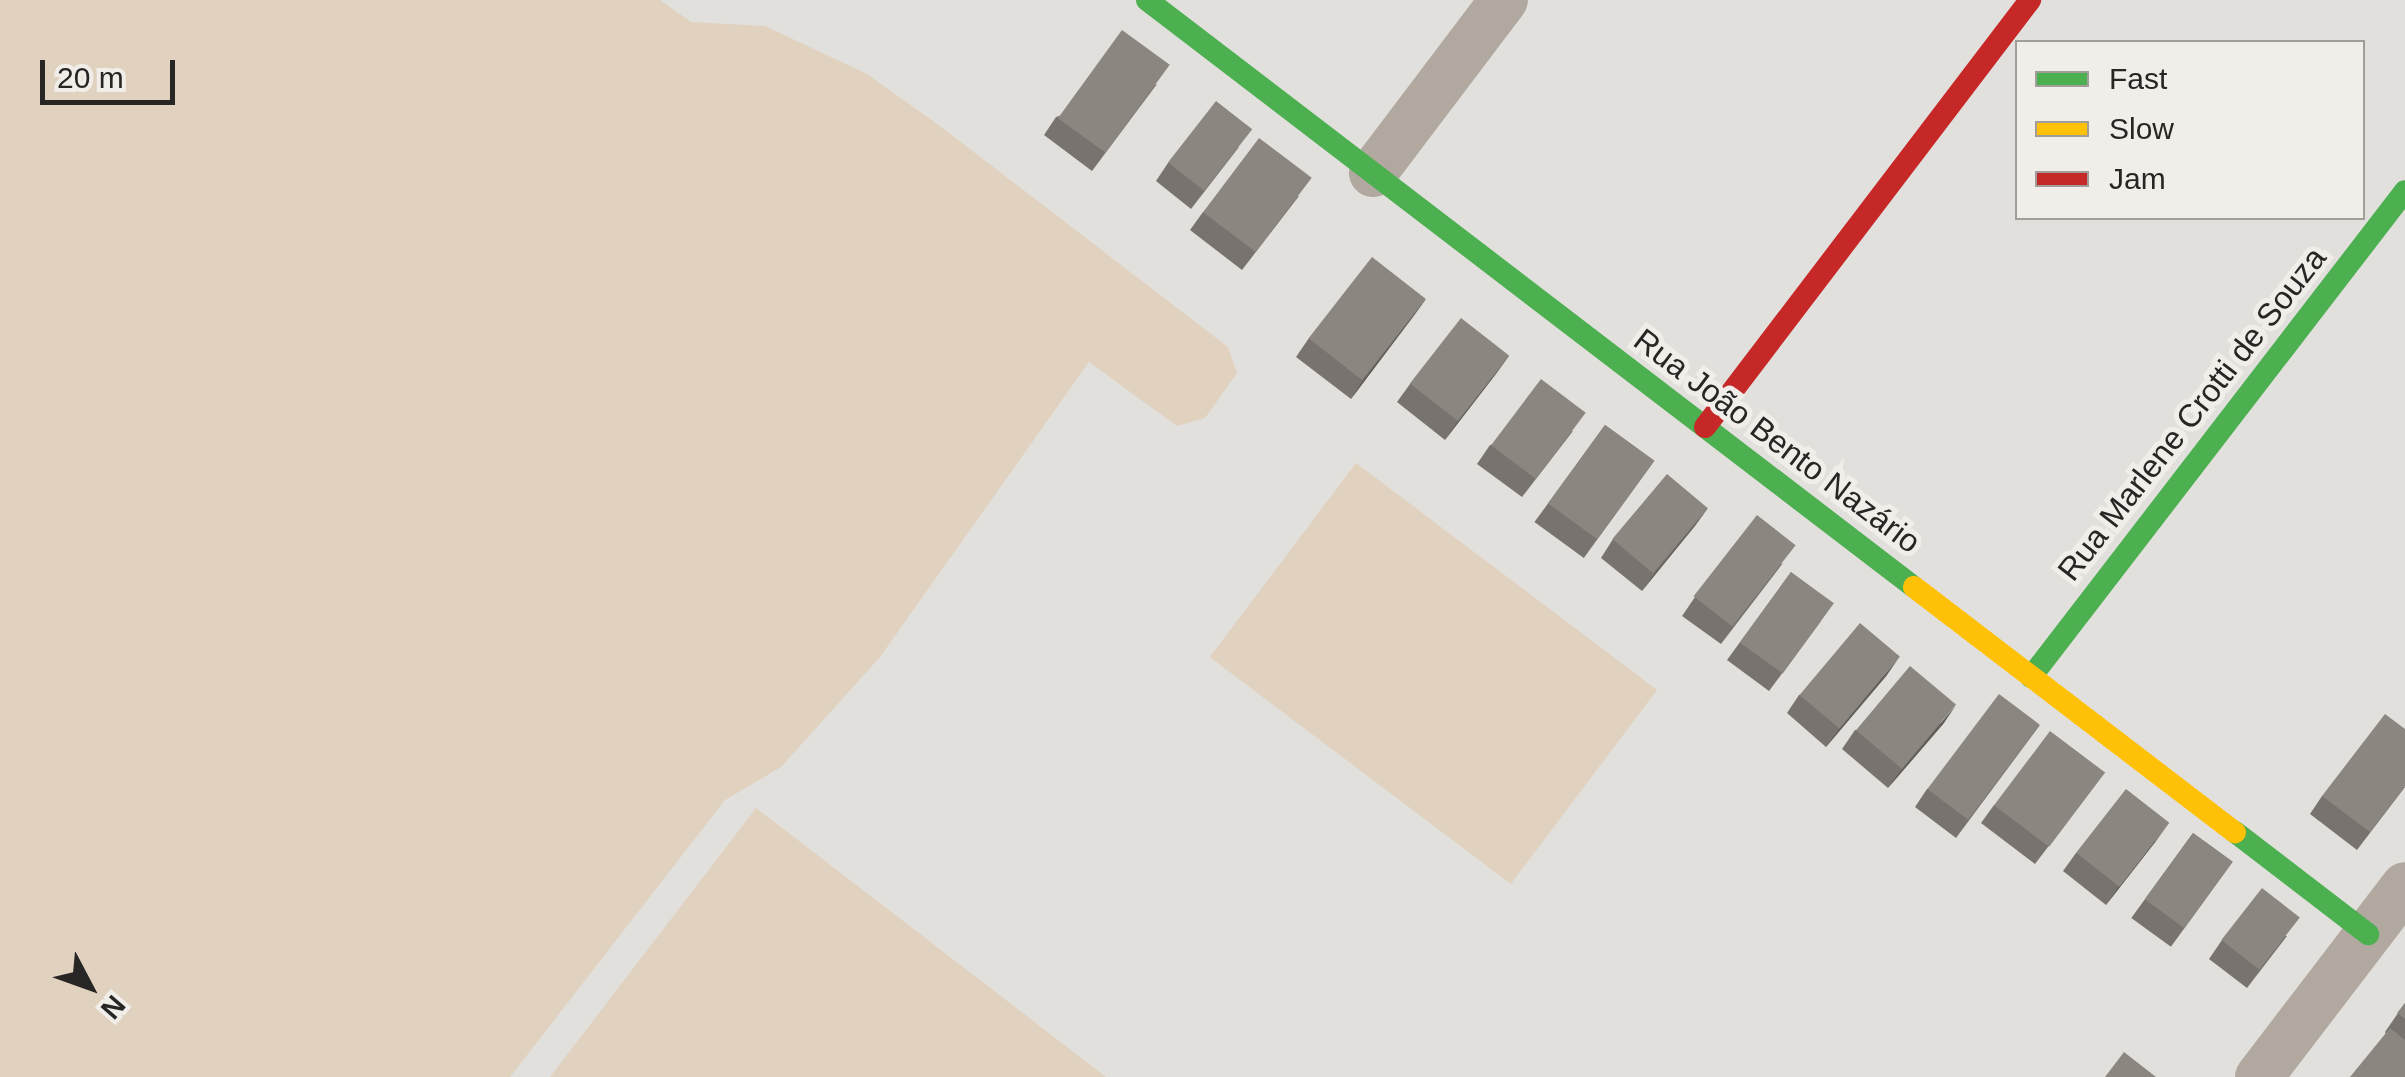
<!DOCTYPE html>
<html>
<head>
<meta charset="utf-8">
<style>
	body { margin:0 }
	#map { position:relative; width:2405px; height:1077px; overflow:hidden; background:#e2e0dd; font-family:Arial,sans-serif }
	div>[style] { position:absolute }
	[style*='--x'] { left:calc(var(--x)*1px); top:calc(var(--y)*1px); width:calc(var(--w)*1px); rotate:calc(var(--a)*1deg) }
	.green>* { inset:0; background:#e1d1bf; transform-origin:0 0 }
	.street>* { height:48px; margin:-24px; padding:0 24px; transform-origin:24px; border-radius:24px; background:#b1a89f }
	.fast>* { height:22px; margin:-11px; padding:0 11px; transform-origin:11px; border-radius:11px; background:#4caf50 }
	.slow>* { height:22px; margin:-11px; padding:0 11px; transform-origin:11px; border-radius:11px; background:#ffc107 }
	.jam>* { height:22px; margin:-11px; padding:0 11px; transform-origin:11px; border-radius:11px; background:#c62828 }
	.wall>* { inset:0; background:#78736e; transform-origin:0 0 }
	.shaded-wall>* { inset:0; background:#625e5a }
	.building>* { inset:0; background:#8c8680; transform-origin:0 0 }
	span { translate:-50% -50%; white-space:nowrap; text-align:center; line-height:1.15; -webkit-text-stroke:10px #f1ede9; paint-order:stroke }
	.street-label { font-size:32px; color:#272625 }
	.legend { position:absolute; left:2015px; top:40px; width:350px; height:180px; box-sizing:border-box; background:#f1ede9; border:2px solid #a09d9b; margin:0; padding:12px 18px; list-style:none; font-size:30px; color:#272625 }
	.legend li { display:flex; align-items:center; gap:20px; height:50px }
	.legend b { width:50px; border:2px solid #a09d9b }
	.north { position:absolute; left:40px; top:937px; width:100px; height:100px; -webkit-text-stroke:8px #f1ede9; paint-order:stroke; rotate:131deg; font-size:28px; font-weight:700; line-height:40px; text-align:center; color:#272625 }
	.north::after { content:''; display:block; margin:auto; width:35px; height:45px; background:#272625; clip-path:polygon(50% 0,100% 100%,50% 72%,0 100%) }
	.scale { position:absolute; left:40px; top:60px; width:135px; height:45px; box-sizing:border-box; border:5px solid #272625; border-top:0; padding-left:12px; font-size:30px; line-height:35px; white-space:nowrap; color:#272625; -webkit-text-stroke:8px #f1ede9; paint-order:stroke }
</style>
</head>
<body>
<div id="map">
	<div class="green">
		<i style="clip-path:polygon(0 0,660px 0,691px 22px,765px 26px,867px 74px,936px 123px,1228px 347px,1237px 373px,1205px 418px,1177px 426px,1089px 362px,880px 657px,781px 767px,725px 800px,510px 1077px,0 1077px)"></i>
		<i style="left:1356px;top:463px;width:377px;height:243px;rotate:37deg"></i>
		<i style="clip-path:polygon(756px 808px,1106px 1077px,550px 1077px)"></i>
	</div>
	<div class="street">
		<i style="--x:1373;--y:173;--w:217;--a:-52.9"></i>
		<i style="--x:2259;--y:1077;--w:240;--a:-52.6"></i>
	</div>
	<div class="fast">
		<i style="--x:1147;--y:0;--w:966;--a:37.43"></i>
		<i style="--x:2031;--y:677;--w:613;--a:-52.42"></i>
		<i style="--x:2235;--y:832;--w:168;--a:37.5"></i>
	</div>
	<div class="slow">
		<i style="--x:1914;--y:587;--w:404;--a:37.4"></i>
	</div>
	<div class="jam">
		<i style="--x:1705;--y:427;--w:537;--a:-52.72"></i>
	</div>
	<div class="wall">
		<i style="clip-path:polygon(1157px 84px,1092px 171px,1044px 135px,1056px 117px)"></i>
		<i style="clip-path:polygon(1239px 147px,1191px 209px,1156px 181px,1168px 163px)"></i>
		<i style="clip-path:polygon(1299px 196px,1242px 270px,1190px 230px,1203px 212px)"></i>
		<i style="clip-path:polygon(1426px 299px,1351px 399px,1296px 357px,1309px 338px)"></i>
		<i style="clip-path:polygon(1509px 356px,1445px 440px,1397px 402px,1410px 384px)"></i>
		<i style="left:1605px;top:425px;width:61px;height:120px;rotate:36deg"></i>
		<i style="clip-path:polygon(1573px 431px,1522px 497px,1477px 464px,1490px 445px)"></i>
		<i style="clip-path:polygon(1708px 508px,1642px 591px,1601px 558px,1613px 539px)"></i>
		<i style="clip-path:polygon(1783px 563px,1721px 644px,1682px 616px,1695px 597px)"></i>
		<i style="clip-path:polygon(1791px 572px,1821px 621px,1769px 691px,1727px 660px)"></i>
		<i style="clip-path:polygon(1887px 675px,1826px 747px,1787px 713px,1799px 695px)"></i>
		<i style="clip-path:polygon(1944px 723px,1888px 788px,1842px 749px,1855px 730px)"></i>
		<i style="clip-path:polygon(2040px 725px,1956px 838px,1915px 807px,1927px 789px)"></i>
		<i style="clip-path:polygon(2105px 772px,2035px 864px,1981px 823px,1994px 805px)"></i>
		<i style="clip-path:polygon(2405px 787px,2357px 850px,2310px 814px,2322px 796px)"></i>
		<i style="left:2193px;top:833px;width:49px;height:105px;rotate:36deg"></i>
		<i style="clip-path:polygon(2156px 841px,2106px 905px,2063px 871px,2076px 853px)"></i>
		<i style="clip-path:polygon(2287px 936px,2247px 988px,2209px 959px,2222px 940px)"></i>
		<i style="clip-path:polygon(2405px 1003px,2405px 1077px,2385px 1032px)"></i>
	</div>
	<div class="shaded-wall">
		<i style="clip-path:polygon(1426px 299px,1413px 317px,1351px 399px,1363px 380px)"></i>
		<i style="clip-path:polygon(1509px 356px,1496px 374px,1445px 440px,1458px 421px)"></i>
		<i style="clip-path:polygon(1708px 508px,1695px 526px,1642px 591px,1655px 573px)"></i>
		<i style="clip-path:polygon(1900px 656px,1887px 675px,1826px 747px,1839px 729px)"></i>
		<i style="clip-path:polygon(1956px 705px,1944px 723px,1888px 788px,1901px 770px)"></i>
		<i style="clip-path:polygon(2169px 823px,2156px 841px,2106px 905px,2119px 886px)"></i>
	</div>
	<div class="building">
		<i style="left:1122px;top:30px;width:59px;height:109px;rotate:36deg"></i>
		<i style="left:1216px;top:101px;width:46px;height:78px;rotate:38deg"></i>
		<i style="left:1259px;top:138px;width:66px;height:93px;rotate:37deg"></i>
		<i style="left:1372px;top:257px;width:68px;height:103px;rotate:38deg"></i>
		<i style="left:1461px;top:318px;width:61px;height:83px;rotate:38deg"></i>
		<i style="left:1541px;top:379px;width:56px;height:83px;rotate:37deg"></i>
		<i style="left:1605px;top:425px;width:61px;height:97px;rotate:36deg"></i>
		<i style="left:1667px;top:474px;width:53px;height:85px;rotate:40deg"></i>
		<i style="left:1757px;top:515px;width:49px;height:103px;rotate:38deg"></i>
		<i style="left:1791px;top:572px;width:53px;height:87px;rotate:36deg"></i>
		<i style="left:1860px;top:623px;width:52px;height:94px;rotate:40deg"></i>
		<i style="left:1910px;top:666px;width:60px;height:84px;rotate:40deg"></i>
		<i style="left:1999px;top:694px;width:51px;height:119px;rotate:37deg"></i>
		<i style="clip-path:polygon(2385px 714px,2405px 729px,2405px 786px,2370px 832px,2322px 796px)"></i>
		<i style="left:2050px;top:731px;width:69px;height:93px;rotate:37deg"></i>
		<i style="left:2126px;top:789px;width:55px;height:81px;rotate:38deg"></i>
		<i style="left:2193px;top:833px;width:49px;height:82px;rotate:36deg"></i>
		<i style="left:2262px;top:888px;width:48px;height:66px;rotate:38deg"></i>
		<i style="clip-path:polygon(2405px 1003px,2405px 1019px,2397px 1013px)"></i>
		<i style="clip-path:polygon(2390px 1028px,2405px 1040px,2405px 1077px,2350px 1077px)"></i>
		<i style="clip-path:polygon(2124px 1052px,2156px 1077px,2105px 1077px)"></i>
	</div>
	<div class="street-label">
		<span style="left:2192px;top:414px;rotate:-52deg">Rua Marlene Crotti de Souza</span>
		<span style="left:1777px;top:441px;rotate:37deg">Rua João Bento Nazário</span>
	</div>
	<ul class="legend">
	<li><b style="height:12px;background:#4caf50"></b>Fast</li>
	<li><b style="height:12px;background:#ffc107"></b>Slow</li>
	<li><b style="height:12px;background:#c62828"></b>Jam</li>
	</ul>
	<div class="north">N</div>
	<div class="scale">20 m</div>
</div>
</body>
</html>
